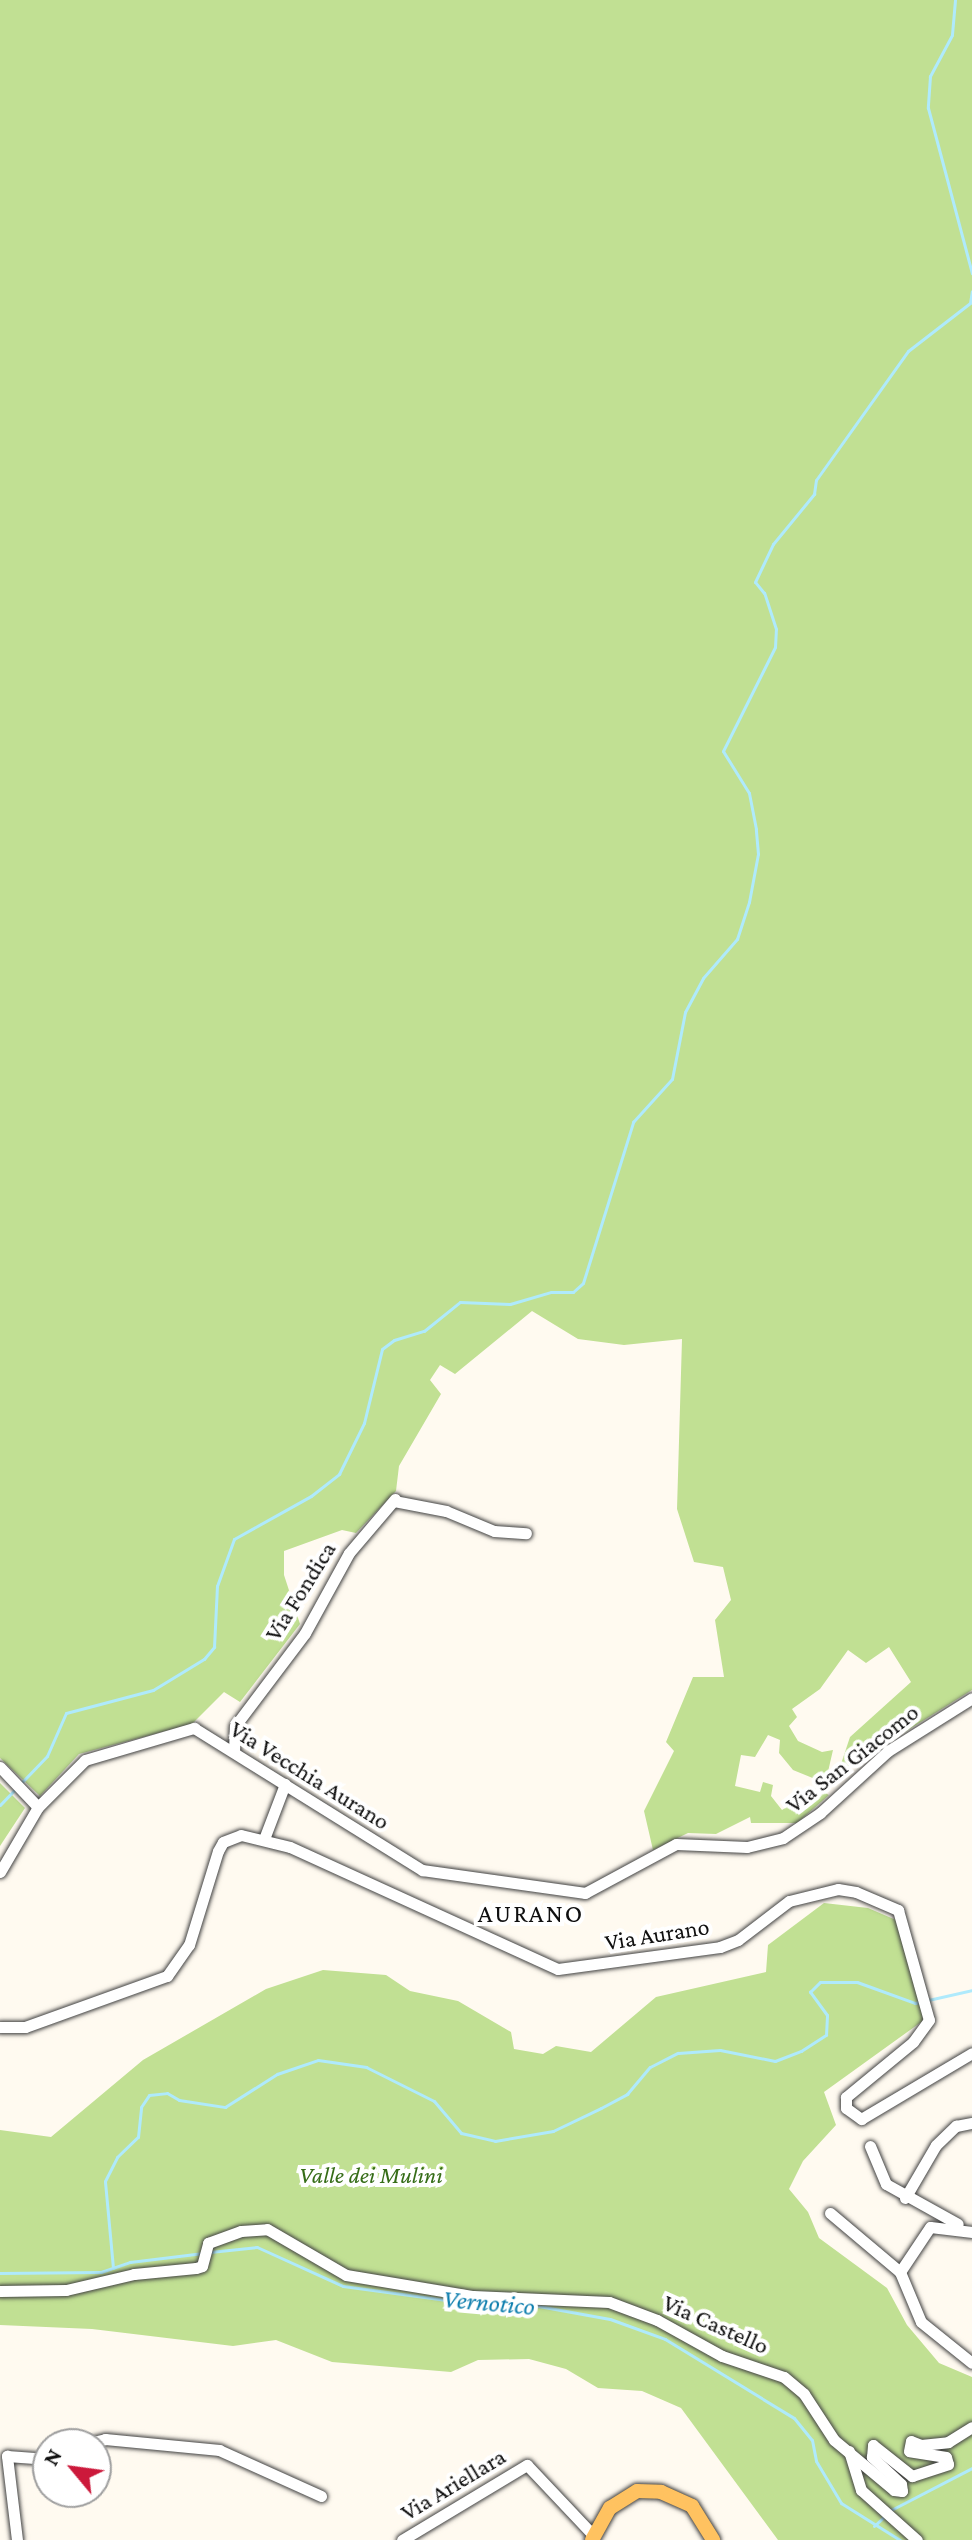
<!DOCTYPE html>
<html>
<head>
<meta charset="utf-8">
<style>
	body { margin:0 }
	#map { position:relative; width:972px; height:2540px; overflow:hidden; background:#fffaf0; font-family:"Crimson Pro",serif }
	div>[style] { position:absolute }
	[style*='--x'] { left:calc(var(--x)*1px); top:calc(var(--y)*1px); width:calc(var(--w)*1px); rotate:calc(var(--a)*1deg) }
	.forest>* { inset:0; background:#c1e093 }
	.stream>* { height:3px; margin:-1.5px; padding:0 1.5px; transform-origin:1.5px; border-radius:1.5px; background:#afeafc }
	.roads { filter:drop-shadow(0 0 2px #424242) drop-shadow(0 0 2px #424242) }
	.minor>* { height:11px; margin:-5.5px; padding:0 5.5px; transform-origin:5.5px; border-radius:5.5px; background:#fff }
	.major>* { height:14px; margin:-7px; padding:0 7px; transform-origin:7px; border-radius:7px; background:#ffc260 }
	span { translate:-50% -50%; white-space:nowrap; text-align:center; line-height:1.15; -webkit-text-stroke:8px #fff; paint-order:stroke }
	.street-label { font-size:24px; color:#0f0f0f }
	.park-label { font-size:24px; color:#366d18; font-style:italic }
	.neighbourhood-label { font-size:26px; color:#0f0f0f; letter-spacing:2px }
	.water-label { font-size:26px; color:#0b7dad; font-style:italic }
	.north { position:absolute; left:32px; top:2428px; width:80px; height:80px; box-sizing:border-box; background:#fff; border:2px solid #9f9f9f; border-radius:50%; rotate:299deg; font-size:22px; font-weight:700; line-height:32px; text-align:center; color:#0f0f0f }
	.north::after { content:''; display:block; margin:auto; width:28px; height:36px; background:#cc193b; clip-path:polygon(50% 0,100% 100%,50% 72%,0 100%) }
</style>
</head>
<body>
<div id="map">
	<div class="forest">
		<i style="clip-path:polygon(0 0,972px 0,972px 1690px,854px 1764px,834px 1785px,850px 1737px,911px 1682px,889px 1647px,866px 1663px,848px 1650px,820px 1689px,792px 1709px,797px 1717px,789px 1726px,798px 1741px,822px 1752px,833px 1750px,827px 1776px,820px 1781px,793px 1770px,779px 1753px,780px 1740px,768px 1735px,755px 1757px,741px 1755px,735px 1786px,760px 1792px,763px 1782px,773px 1785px,771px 1796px,782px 1810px,816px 1788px,829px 1795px,797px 1823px,751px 1823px,750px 1817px,716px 1834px,688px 1833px,653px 1850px,644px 1811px,674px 1751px,666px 1742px,693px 1677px,724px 1677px,715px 1620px,731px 1600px,723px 1567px,694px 1562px,677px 1509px,682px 1339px,624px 1345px,578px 1339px,532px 1311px,455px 1374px,440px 1365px,430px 1380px,441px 1394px,399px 1466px,396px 1491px,356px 1533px,342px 1530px,284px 1551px,284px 1575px,300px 1624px,240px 1702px,224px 1692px,192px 1724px,79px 1754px,40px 1796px,0 1758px)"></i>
		<i style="clip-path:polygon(0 1783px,25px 1808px,0 1846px)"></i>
		<i style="clip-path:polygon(824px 1903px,868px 1908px,896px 1920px,924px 2020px,824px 2092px,836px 2125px,803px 2161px,789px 2189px,808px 2212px,819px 2238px,887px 2288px,907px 2325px,939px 2363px,972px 2377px,972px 2540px,778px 2540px,681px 2408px,642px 2391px,598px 2388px,566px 2369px,529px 2359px,478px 2360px,451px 2372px,332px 2362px,276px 2340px,233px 2346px,92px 2329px,0 2325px,0 2130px,51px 2137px,143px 2060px,266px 1989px,323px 1970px,386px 1975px,410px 1991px,458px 2001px,511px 2032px,514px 2049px,543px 2054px,556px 2046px,591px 2052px,656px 1997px,766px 1972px,768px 1945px)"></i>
	</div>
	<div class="stream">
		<i style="--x:955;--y:0;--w:35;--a:95"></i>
		<i style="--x:952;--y:35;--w:47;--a:118.2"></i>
		<i style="--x:930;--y:76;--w:32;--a:94"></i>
		<i style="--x:928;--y:108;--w:171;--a:75.1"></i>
		<i style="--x:0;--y:1805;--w:68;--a:-46.2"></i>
		<i style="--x:47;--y:1756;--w:47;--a:-66.2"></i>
		<i style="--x:66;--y:1713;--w:90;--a:-14.8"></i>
		<i style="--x:153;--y:1690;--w:60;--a:-31.3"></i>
		<i style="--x:204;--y:1659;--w:16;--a:-50"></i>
		<i style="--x:214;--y:1647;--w:61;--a:-87.2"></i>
		<i style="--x:217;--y:1586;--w:50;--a:-70.1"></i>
		<i style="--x:234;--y:1539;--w:88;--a:-29.2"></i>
		<i style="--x:311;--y:1496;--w:36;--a:-38"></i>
		<i style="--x:339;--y:1474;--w:57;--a:-63.9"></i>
		<i style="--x:364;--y:1423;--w:76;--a:-76.3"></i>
		<i style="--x:382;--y:1349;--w:15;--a:-37"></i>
		<i style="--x:394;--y:1340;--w:31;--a:-17"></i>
		<i style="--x:424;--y:1331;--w:46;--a:-38.9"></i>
		<i style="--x:460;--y:1302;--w:50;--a:2.3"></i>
		<i style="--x:510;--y:1304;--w:43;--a:-16.3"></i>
		<i style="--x:551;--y:1292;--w:22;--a:0"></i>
		<i style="--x:573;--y:1292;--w:13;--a:-42"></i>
		<i style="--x:583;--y:1283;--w:169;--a:-72.7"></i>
		<i style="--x:633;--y:1122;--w:58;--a:-47.8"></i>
		<i style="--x:672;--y:1079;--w:68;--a:-79"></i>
		<i style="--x:685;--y:1012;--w:38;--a:-62"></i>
		<i style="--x:703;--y:978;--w:52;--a:-48.9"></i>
		<i style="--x:737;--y:939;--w:39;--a:-72"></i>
		<i style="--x:749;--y:902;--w:49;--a:-79.4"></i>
		<i style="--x:758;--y:854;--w:25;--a:-95"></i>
		<i style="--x:756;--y:829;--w:37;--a:-101"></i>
		<i style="--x:749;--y:793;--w:49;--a:-121.8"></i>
		<i style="--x:723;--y:751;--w:116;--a:-63.4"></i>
		<i style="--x:775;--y:647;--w:18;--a:-87"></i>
		<i style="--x:776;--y:629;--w:38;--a:-108"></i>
		<i style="--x:764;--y:593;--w:14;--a:-129"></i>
		<i style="--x:755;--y:582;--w:42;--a:-64.7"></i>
		<i style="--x:773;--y:544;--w:65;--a:-50.6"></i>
		<i style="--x:814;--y:494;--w:14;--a:-82"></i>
		<i style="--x:816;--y:480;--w:158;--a:-54.5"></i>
		<i style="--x:908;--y:351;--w:78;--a:-37.7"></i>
		<i style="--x:970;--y:303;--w:12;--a:-81"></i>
		<i style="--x:210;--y:2252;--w:47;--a:-6.1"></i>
		<i style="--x:257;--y:2247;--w:94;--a:24.4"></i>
		<i style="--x:343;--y:2286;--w:149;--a:7.7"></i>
		<i style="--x:491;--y:2306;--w:42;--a:-1.4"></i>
		<i style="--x:533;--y:2305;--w:78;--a:10.3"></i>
		<i style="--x:610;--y:2319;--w:59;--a:20"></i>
		<i style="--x:665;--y:2339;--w:151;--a:31.5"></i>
		<i style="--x:794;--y:2418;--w:28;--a:51"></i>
		<i style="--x:812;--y:2440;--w:21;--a:79"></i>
		<i style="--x:816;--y:2461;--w:49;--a:59.2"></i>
		<i style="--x:841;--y:2503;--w:70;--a:32.1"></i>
		<i style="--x:113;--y:2268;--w:87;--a:-95.3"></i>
		<i style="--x:105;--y:2181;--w:27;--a:-63"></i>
		<i style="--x:117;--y:2157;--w:29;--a:-44"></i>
		<i style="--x:138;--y:2137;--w:30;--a:-84"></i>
		<i style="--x:141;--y:2107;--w:14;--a:-56"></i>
		<i style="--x:149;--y:2095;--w:18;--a:-6"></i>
		<i style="--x:167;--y:2093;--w:14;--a:30"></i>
		<i style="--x:179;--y:2100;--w:47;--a:8.7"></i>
		<i style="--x:225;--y:2107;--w:62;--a:-32.4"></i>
		<i style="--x:277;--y:2074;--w:43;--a:-18.9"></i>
		<i style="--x:318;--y:2060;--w:49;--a:8.3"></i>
		<i style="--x:366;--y:2067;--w:76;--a:26.6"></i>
		<i style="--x:434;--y:2101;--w:42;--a:49.8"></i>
		<i style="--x:461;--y:2133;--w:35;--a:13"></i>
		<i style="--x:495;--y:2141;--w:59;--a:-9.8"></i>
		<i style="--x:553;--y:2131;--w:53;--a:-25.6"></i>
		<i style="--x:601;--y:2108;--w:30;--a:-28"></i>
		<i style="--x:627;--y:2094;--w:35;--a:-50"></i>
		<i style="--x:650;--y:2067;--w:31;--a:-27"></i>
		<i style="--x:678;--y:2053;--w:42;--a:-4.1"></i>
		<i style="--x:720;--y:2050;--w:56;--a:11.3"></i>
		<i style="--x:775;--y:2061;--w:28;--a:-21"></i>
		<i style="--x:801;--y:2051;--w:30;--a:-33"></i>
		<i style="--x:826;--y:2035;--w:20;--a:-87"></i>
		<i style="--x:827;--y:2015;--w:29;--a:-126"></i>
		<i style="--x:810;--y:1992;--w:14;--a:-45"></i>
		<i style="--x:820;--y:1982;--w:37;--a:0"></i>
		<i style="--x:857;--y:1982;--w:62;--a:19.9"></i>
		<i style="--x:915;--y:2003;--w:58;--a:-12.8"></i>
		<i style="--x:0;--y:2273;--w:101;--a:-0.6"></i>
		<i style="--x:101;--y:2272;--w:31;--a:-19"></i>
		<i style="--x:130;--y:2262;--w:74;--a:-7"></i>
		<i style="--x:891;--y:2510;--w:91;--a:-27.4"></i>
		<i style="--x:874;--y:2526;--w:16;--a:-43"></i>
	</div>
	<div class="roads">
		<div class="minor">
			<i style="--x:394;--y:1501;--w:53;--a:10.9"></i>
			<i style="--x:446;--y:1511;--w:52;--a:22.6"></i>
			<i style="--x:494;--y:1531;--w:32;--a:4"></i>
			<i style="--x:234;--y:1752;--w:26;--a:-88"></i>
			<i style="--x:235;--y:1726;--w:116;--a:-53"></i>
			<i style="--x:305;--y:1633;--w:91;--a:-61.2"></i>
			<i style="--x:349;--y:1553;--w:71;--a:-49.6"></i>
			<i style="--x:0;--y:1767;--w:55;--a:46.5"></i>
			<i style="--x:264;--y:1839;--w:59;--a:-69.1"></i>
			<i style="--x:0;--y:1872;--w:75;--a:-59.7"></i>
			<i style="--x:38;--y:1807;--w:66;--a:-45"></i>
			<i style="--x:85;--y:1760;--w:114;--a:-16.4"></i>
			<i style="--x:194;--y:1728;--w:269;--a:31.9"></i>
			<i style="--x:422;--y:1870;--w:165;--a:8"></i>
			<i style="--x:585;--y:1893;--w:103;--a:-28.3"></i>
			<i style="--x:676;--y:1844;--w:71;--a:2.4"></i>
			<i style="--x:747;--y:1847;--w:37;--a:-14"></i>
			<i style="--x:783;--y:1838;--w:45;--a:-34"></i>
			<i style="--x:820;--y:1813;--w:92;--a:-42.4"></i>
			<i style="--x:888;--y:1751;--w:99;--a:-32.2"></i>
			<i style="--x:0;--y:2027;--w:25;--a:0"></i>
			<i style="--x:25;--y:2027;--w:151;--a:-19.8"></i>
			<i style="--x:167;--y:1976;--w:38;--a:-55"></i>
			<i style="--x:189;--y:1945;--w:98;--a:-72.9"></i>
			<i style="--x:218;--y:1851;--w:10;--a:-61"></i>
			<i style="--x:223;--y:1842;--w:19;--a:-21"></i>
			<i style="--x:241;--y:1835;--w:50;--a:13.8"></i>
			<i style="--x:290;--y:1847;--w:294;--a:24.5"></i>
			<i style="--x:558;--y:1969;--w:163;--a:-7.7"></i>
			<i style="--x:720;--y:1947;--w:19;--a:-21"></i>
			<i style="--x:738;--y:1940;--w:64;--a:-37.4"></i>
			<i style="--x:789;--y:1901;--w:50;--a:-13.8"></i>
			<i style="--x:838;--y:1889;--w:18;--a:9"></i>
			<i style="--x:856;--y:1892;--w:46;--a:23.2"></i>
			<i style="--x:898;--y:1910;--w:114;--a:74.3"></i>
			<i style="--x:929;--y:2020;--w:27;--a:126"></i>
			<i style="--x:913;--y:2042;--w:87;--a:140.6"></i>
			<i style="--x:846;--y:2097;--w:11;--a:90"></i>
			<i style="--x:846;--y:2108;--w:19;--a:36"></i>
			<i style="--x:861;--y:2119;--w:129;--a:-30.7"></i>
			<i style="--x:870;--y:2146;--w:41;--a:67.2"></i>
			<i style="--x:886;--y:2184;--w:82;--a:29.1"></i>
			<i style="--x:905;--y:2198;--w:61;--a:-59.7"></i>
			<i style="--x:936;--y:2145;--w:28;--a:-44"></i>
			<i style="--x:956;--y:2126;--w:16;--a:-11"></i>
			<i style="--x:830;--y:2213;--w:92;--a:40.1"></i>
			<i style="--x:972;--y:2232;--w:42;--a:-173.2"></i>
			<i style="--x:930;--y:2227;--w:54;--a:123.7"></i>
			<i style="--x:900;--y:2272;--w:54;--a:67.2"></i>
			<i style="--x:921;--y:2322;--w:65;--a:38.8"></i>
			<i style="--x:0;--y:2291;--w:66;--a:-0.9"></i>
			<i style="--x:66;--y:2290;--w:70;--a:-13.2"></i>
			<i style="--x:134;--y:2274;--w:62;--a:-5.5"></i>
			<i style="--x:196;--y:2268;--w:6;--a:-18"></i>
			<i style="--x:202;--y:2266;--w:24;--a:-75"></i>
			<i style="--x:208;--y:2243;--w:35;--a:-20"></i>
			<i style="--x:241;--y:2231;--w:26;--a:-4"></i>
			<i style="--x:267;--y:2229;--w:91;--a:30.2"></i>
			<i style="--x:346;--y:2275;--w:129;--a:9.4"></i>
			<i style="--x:473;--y:2296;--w:136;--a:2.5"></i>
			<i style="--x:609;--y:2302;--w:51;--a:20.6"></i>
			<i style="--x:657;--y:2320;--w:74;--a:29"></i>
			<i style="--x:722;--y:2356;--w:65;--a:18.7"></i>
			<i style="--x:784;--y:2377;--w:26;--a:40"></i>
			<i style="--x:804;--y:2394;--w:55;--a:56.9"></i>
			<i style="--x:834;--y:2440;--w:78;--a:39.8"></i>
			<i style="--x:894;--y:2490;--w:8;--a:7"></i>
			<i style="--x:902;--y:2491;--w:7;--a:-98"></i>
			<i style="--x:901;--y:2484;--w:40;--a:-137"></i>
			<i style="--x:872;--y:2457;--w:12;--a:-85"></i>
			<i style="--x:873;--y:2445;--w:50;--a:38.5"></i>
			<i style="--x:912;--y:2476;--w:38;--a:-18"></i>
			<i style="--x:948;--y:2464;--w:7;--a:-106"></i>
			<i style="--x:946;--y:2457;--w:37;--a:-171"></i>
			<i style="--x:909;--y:2451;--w:10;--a:-79"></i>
			<i style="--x:911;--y:2441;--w:11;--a:22"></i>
			<i style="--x:921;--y:2445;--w:27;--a:-6"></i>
			<i style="--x:948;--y:2442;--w:28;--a:-32"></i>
			<i style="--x:84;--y:2444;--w:22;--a:-13"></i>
			<i style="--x:105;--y:2439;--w:115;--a:5.5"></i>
			<i style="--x:219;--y:2450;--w:112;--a:24.3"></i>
			<i style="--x:849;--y:2451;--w:41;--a:72.9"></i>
			<i style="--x:861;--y:2490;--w:75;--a:41.8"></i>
			<i style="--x:17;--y:2540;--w:85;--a:-96.8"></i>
			<i style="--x:7;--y:2456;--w:41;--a:4.2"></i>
			<i style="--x:402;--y:2540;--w:146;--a:-31"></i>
			<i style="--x:527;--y:2465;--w:98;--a:46.7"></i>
		</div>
		<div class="major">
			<i style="--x:592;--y:2540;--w:37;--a:-61"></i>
			<i style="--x:610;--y:2508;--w:32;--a:-32"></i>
			<i style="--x:637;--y:2491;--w:24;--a:2"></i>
			<i style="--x:661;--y:2492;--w:34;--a:24"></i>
			<i style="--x:692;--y:2506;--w:40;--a:58"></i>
		</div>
	</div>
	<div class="street-label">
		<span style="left:300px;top:1591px;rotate:-58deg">Via Fondica</span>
		<span style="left:852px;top:1758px;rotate:-38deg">Via San Giacomo</span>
		<span style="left:310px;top:1775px;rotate:32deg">Via Vecchia Aurano</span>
		<span style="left:657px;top:1934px;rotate:-9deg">Via Aurano</span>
		<span style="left:716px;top:2324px;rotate:24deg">Via Castello</span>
		<span style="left:453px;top:2484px;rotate:-31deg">Via Ariellara</span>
	</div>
	<div class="park-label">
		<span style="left:371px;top:2175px">Valle dei Mulini</span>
	</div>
	<div class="neighbourhood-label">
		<span style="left:531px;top:1914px">AURANO</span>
	</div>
	<div class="water-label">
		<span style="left:489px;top:2303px;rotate:5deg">Vernotico</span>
	</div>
	<div class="north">N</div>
</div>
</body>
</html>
